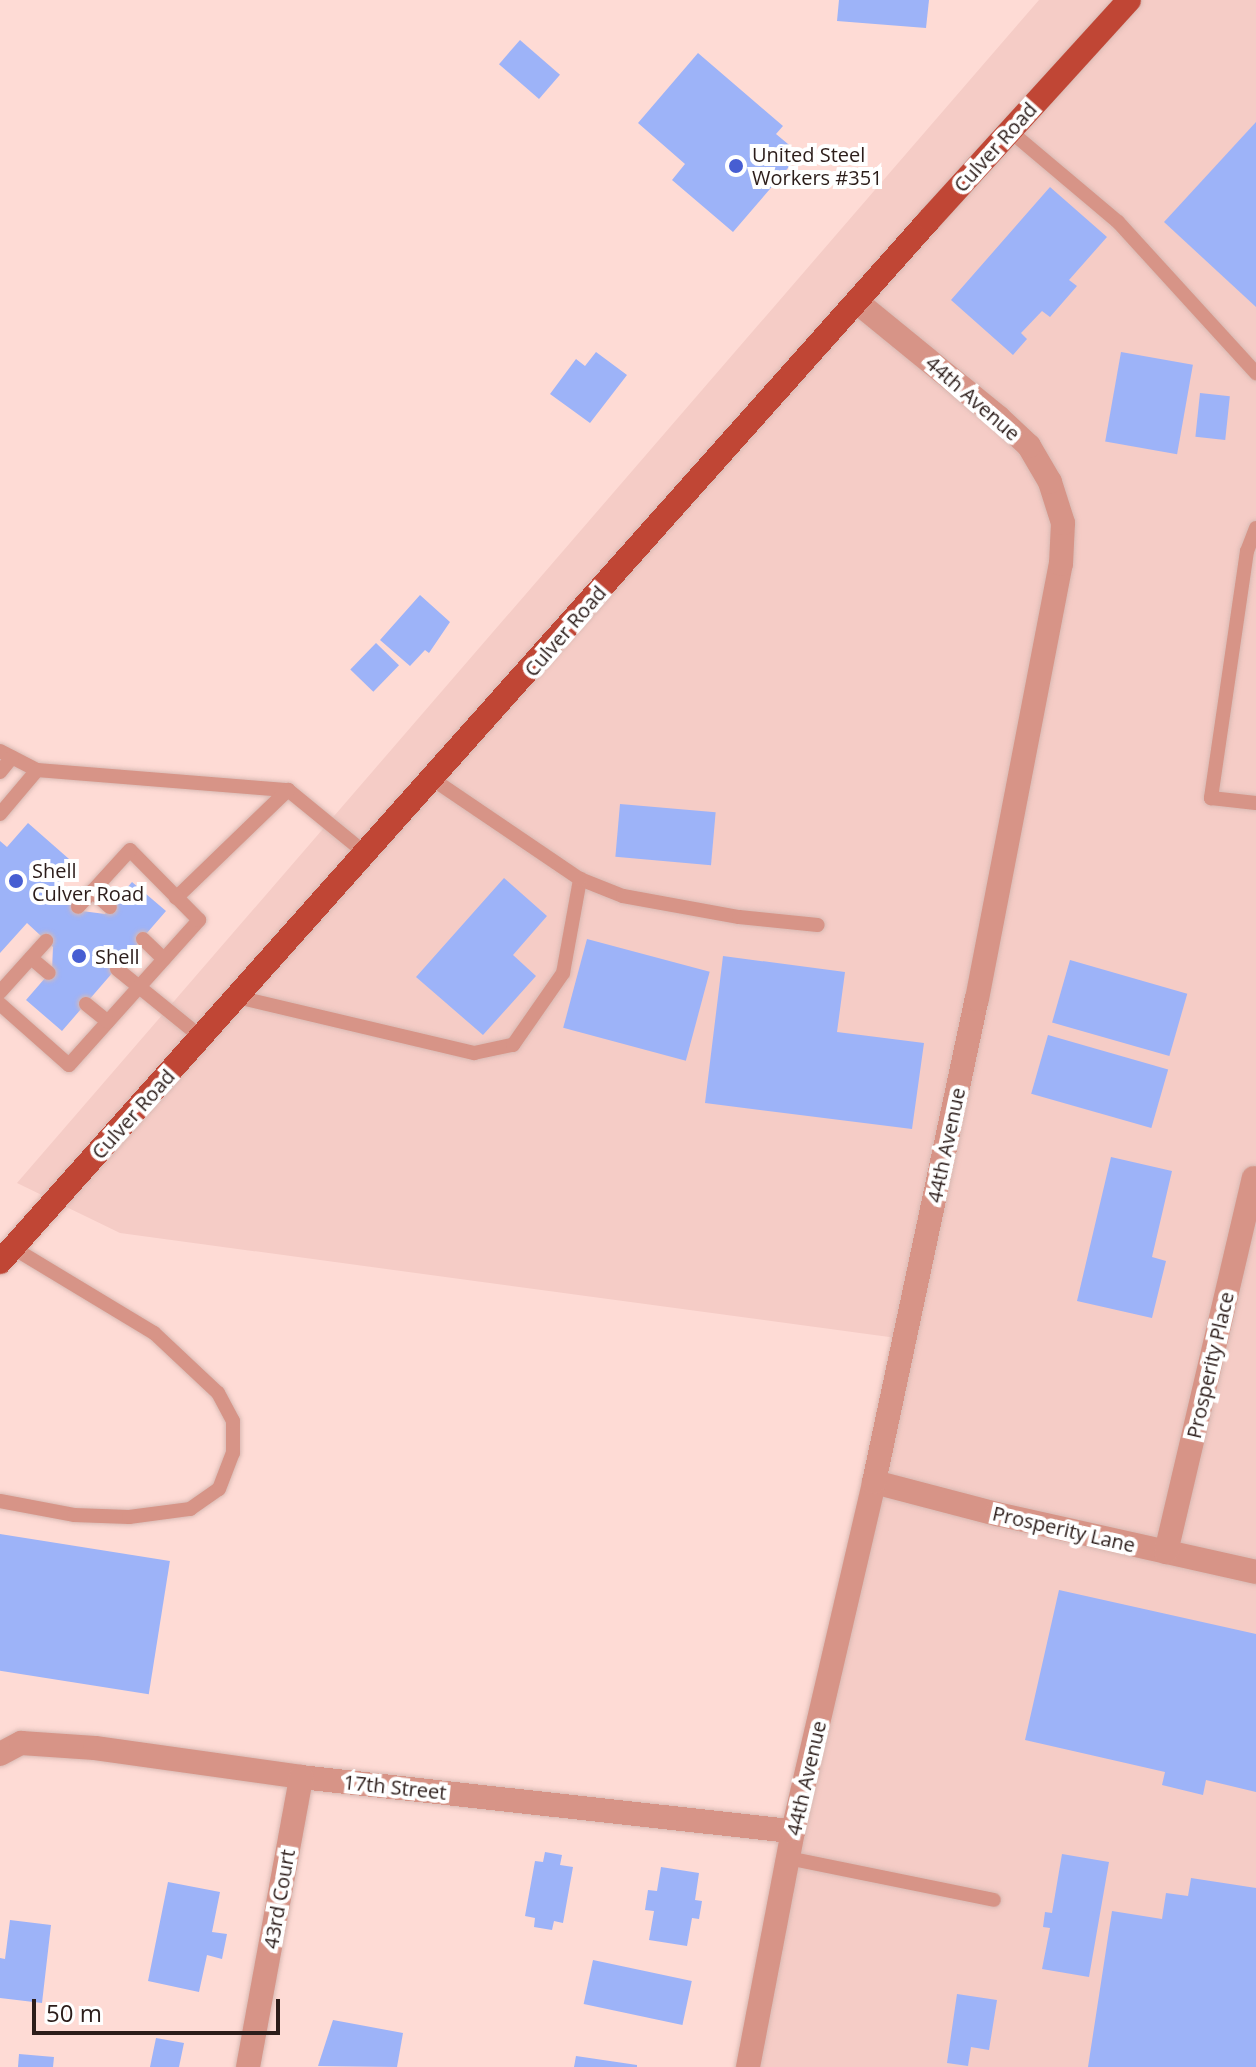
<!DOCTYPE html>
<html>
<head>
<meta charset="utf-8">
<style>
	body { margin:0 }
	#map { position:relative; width:1256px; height:2067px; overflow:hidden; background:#fedbd5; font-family:"Open Sans",sans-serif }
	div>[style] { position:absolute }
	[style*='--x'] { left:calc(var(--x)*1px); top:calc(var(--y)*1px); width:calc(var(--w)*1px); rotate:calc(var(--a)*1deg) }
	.built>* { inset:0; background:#f5ccc6 }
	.building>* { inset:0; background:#9db3f8; transform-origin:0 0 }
	.roads { filter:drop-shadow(0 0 2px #d8b9b3) drop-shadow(0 0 2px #d8b9b3) }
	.lane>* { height:14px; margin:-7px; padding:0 7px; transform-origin:7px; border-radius:7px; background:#d79487 }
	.street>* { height:24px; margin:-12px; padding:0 12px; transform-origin:12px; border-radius:12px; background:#d79487 }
	.primary>* { height:24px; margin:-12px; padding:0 12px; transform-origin:12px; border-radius:12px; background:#c04635 }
	.dots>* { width:22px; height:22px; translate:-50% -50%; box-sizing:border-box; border:4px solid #fff; border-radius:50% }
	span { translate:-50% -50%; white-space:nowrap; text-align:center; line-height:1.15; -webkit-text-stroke:8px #fff; paint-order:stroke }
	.street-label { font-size:20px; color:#2c1d1a }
	.poi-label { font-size:20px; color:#2c1d1a }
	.left { translate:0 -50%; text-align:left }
	.scale { position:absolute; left:32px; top:1999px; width:248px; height:36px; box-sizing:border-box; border:4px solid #2c1d1a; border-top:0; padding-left:10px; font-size:24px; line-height:28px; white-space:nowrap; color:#2c1d1a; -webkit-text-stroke:6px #fff; paint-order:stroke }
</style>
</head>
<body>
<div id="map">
	<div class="built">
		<i style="clip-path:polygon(1039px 0,1256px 0,1256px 2067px,757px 2067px,904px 1339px,120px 1233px,17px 1183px)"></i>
	</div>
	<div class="building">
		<i style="clip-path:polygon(839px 0,929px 0,926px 28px,837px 21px)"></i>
		<i style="left:520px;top:40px;width:53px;height:32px;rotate:41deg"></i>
		<i style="clip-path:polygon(698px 53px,783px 126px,776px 134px,800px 154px,733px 232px,672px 180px,685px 164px,638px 123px)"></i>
		<i style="clip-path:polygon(1256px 122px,1256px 307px,1164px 222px)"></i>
		<i style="clip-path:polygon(1050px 187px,1107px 237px,1069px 280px,1077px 286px,1050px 317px,1042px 311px,1021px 333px,1027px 339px,1013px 355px,951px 300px)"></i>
		<i style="clip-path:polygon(596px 352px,627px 375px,590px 423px,550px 394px,576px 359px,585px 366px)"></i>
		<i style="left:1121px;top:352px;width:73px;height:91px;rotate:10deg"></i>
		<i style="left:1200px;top:393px;width:30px;height:44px;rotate:6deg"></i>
		<i style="clip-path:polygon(420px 595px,450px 622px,429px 653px,425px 650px,410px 666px,380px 640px)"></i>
		<i style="left:376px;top:643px;width:32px;height:37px;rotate:44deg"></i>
		<i style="left:620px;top:804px;width:96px;height:53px;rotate:5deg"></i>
		<i style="clip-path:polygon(28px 823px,77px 866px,57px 889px,82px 911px,105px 914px,132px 882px,166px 911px,62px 1031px,26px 1000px,52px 970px,53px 947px,27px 923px,0 953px,0 841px,7px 847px)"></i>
		<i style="clip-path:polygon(504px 878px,547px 916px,513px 955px,536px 976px,483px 1035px,416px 977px)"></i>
		<i style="left:587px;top:939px;width:127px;height:92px;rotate:15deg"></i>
		<i style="clip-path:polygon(723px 956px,845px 972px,837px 1032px,924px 1043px,912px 1129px,705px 1103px)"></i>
		<i style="left:1070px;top:960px;width:122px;height:65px;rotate:16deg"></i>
		<i style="left:1048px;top:1035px;width:125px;height:61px;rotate:16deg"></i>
		<i style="clip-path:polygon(1111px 1157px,1172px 1171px,1152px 1257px,1166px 1261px,1152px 1318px,1077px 1301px)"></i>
		<i style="left:0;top:1534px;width:172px;height:135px;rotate:9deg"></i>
		<i style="clip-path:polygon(1059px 1590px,1256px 1634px,1256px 1792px,1206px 1780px,1203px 1795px,1162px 1785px,1165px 1772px,1025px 1740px)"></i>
		<i style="clip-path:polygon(545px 1852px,562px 1855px,560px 1865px,573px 1867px,563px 1923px,554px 1921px,552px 1930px,534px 1927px,535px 1918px,525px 1916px,535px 1861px,543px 1862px)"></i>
		<i style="clip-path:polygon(1062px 1854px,1109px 1862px,1089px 1977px,1042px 1969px,1050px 1928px,1043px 1927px,1045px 1912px,1052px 1913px)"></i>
		<i style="clip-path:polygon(661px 1867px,699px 1873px,695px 1900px,702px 1901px,699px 1919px,692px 1918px,687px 1946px,649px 1940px,654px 1911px,645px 1910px,648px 1890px,657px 1891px)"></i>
		<i style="clip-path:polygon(1191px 1878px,1256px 1888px,1256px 2067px,1088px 2067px,1112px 1911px,1162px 1919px,1166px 1893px,1188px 1896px)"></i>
		<i style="clip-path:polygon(168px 1882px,220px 1892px,212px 1932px,227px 1934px,222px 1959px,207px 1955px,199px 1992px,148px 1981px)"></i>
		<i style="clip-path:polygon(10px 1920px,51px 1925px,42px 2003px,0 1998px,0 1958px,5px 1959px)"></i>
		<i style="left:593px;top:1960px;width:101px;height:45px;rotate:12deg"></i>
		<i style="clip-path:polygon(957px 1994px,997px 2000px,989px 2050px,971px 2047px,968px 2066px,947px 2063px)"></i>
		<i style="clip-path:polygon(333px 2020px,403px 2033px,397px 2067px,318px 2066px)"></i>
		<i style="clip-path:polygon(156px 2038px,184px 2043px,179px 2067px,150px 2067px)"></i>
		<i style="clip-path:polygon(19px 2054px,54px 2057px,53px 2067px,18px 2067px)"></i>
		<i style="clip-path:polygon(576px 2056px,637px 2065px,637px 2067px,574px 2067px)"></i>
	</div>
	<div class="roads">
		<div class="lane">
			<i style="--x:1010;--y:131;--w:141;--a:40.1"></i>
			<i style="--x:1118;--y:222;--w:205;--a:47.6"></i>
			<i style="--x:1256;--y:528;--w:25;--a:111"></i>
			<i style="--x:1247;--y:551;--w:250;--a:98.3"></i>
			<i style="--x:1211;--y:798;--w:45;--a:6.3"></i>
			<i style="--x:0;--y:751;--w:42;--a:27.2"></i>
			<i style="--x:37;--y:770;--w:252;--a:4.6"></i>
			<i style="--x:288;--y:790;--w:99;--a:39.3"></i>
			<i style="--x:0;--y:772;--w:19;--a:-51"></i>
			<i style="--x:0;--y:814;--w:57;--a:-49.9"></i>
			<i style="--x:580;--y:879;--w:46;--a:21.6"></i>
			<i style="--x:623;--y:896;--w:118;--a:10.3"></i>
			<i style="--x:739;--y:917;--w:79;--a:5.8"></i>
			<i style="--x:92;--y:891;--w:24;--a:42"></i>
			<i style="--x:176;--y:898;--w:156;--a:-44"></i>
			<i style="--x:143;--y:939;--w:29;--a:44"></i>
			<i style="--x:31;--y:958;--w:23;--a:40"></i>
			<i style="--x:117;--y:969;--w:108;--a:39"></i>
			<i style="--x:0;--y:992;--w:69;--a:-48"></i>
			<i style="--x:237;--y:997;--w:244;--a:13.3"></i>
			<i style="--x:474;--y:1053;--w:40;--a:-12"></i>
			<i style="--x:513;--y:1045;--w:88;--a:-55.2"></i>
			<i style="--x:563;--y:973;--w:96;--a:-79.7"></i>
			<i style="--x:580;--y:879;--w:180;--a:-145.9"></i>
			<i style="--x:0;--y:1004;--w:92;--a:41.5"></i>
			<i style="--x:69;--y:1065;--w:195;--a:-48.1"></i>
			<i style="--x:199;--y:920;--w:98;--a:-134.6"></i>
			<i style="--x:130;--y:850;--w:77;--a:132.4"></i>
			<i style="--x:86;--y:1004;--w:28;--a:39"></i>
			<i style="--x:0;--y:1501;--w:75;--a:10.7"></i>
			<i style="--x:74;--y:1515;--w:55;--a:2.1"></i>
			<i style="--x:129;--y:1517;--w:62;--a:-7.5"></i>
			<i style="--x:190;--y:1509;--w:35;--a:-35"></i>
			<i style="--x:219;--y:1489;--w:39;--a:-69"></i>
			<i style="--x:233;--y:1453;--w:32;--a:-90"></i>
			<i style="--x:233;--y:1421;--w:32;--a:-118"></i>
			<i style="--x:218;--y:1393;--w:88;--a:-136.8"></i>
			<i style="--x:154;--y:1333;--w:165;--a:-148.9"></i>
			<i style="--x:788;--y:1858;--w:210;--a:11.5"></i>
		</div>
		<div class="street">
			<i style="--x:874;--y:1482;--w:127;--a:14.6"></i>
			<i style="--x:997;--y:1514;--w:265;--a:12.6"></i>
			<i style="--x:1166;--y:1552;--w:384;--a:-76.8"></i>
			<i style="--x:0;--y:1754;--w:24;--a:-28"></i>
			<i style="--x:21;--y:1743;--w:74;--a:3.9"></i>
			<i style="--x:95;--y:1748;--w:208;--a:8"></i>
			<i style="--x:301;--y:1777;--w:495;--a:6.3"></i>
			<i style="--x:248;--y:2067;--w:295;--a:-79.6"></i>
			<i style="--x:748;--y:2067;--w:240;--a:-79.2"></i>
			<i style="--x:793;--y:1831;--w:358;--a:-76.9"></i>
			<i style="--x:874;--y:1482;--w:494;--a:-78"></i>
			<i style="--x:977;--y:999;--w:443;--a:-79.1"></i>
			<i style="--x:1061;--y:564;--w:41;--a:-87.2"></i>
			<i style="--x:1063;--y:523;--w:43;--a:-107.6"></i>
			<i style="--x:1050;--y:482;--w:42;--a:-120.3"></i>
			<i style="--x:1029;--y:446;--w:42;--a:-136.9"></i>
			<i style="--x:998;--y:417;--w:182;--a:-140.8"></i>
		</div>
		<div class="primary">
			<i style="--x:0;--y:1262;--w:1396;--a:-48.28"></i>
			<i style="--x:929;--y:220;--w:297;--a:-47.7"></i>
		</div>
	</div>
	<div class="dots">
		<i style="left:736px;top:166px;background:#475ed2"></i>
		<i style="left:16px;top:881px;background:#475ed2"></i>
		<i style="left:79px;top:956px;background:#475ed2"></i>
	</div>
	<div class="street-label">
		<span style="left:995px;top:147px;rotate:-48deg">Culver Road</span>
		<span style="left:973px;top:398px;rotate:41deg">44th Avenue</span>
		<span style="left:565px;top:631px;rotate:-49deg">Culver Road</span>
		<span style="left:133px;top:1114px;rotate:-48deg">Culver Road</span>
		<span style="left:946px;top:1145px;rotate:-78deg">44th Avenue</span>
		<span style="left:1210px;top:1365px;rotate:-77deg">Prosperity Place</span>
		<span style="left:1064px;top:1529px;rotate:13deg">Prosperity Lane</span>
		<span style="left:806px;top:1778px;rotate:-77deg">44th Avenue</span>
		<span style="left:395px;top:1787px;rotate:6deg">17th Street</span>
		<span style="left:279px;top:1899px;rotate:-80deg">43rd Court</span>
	</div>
	<div class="poi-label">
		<span class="left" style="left:752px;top:166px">United Steel<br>Workers #351</span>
		<span class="left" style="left:32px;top:882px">Shell<br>Culver Road</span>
		<span class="left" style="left:95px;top:956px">Shell</span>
	</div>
	<div class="scale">50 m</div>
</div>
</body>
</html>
